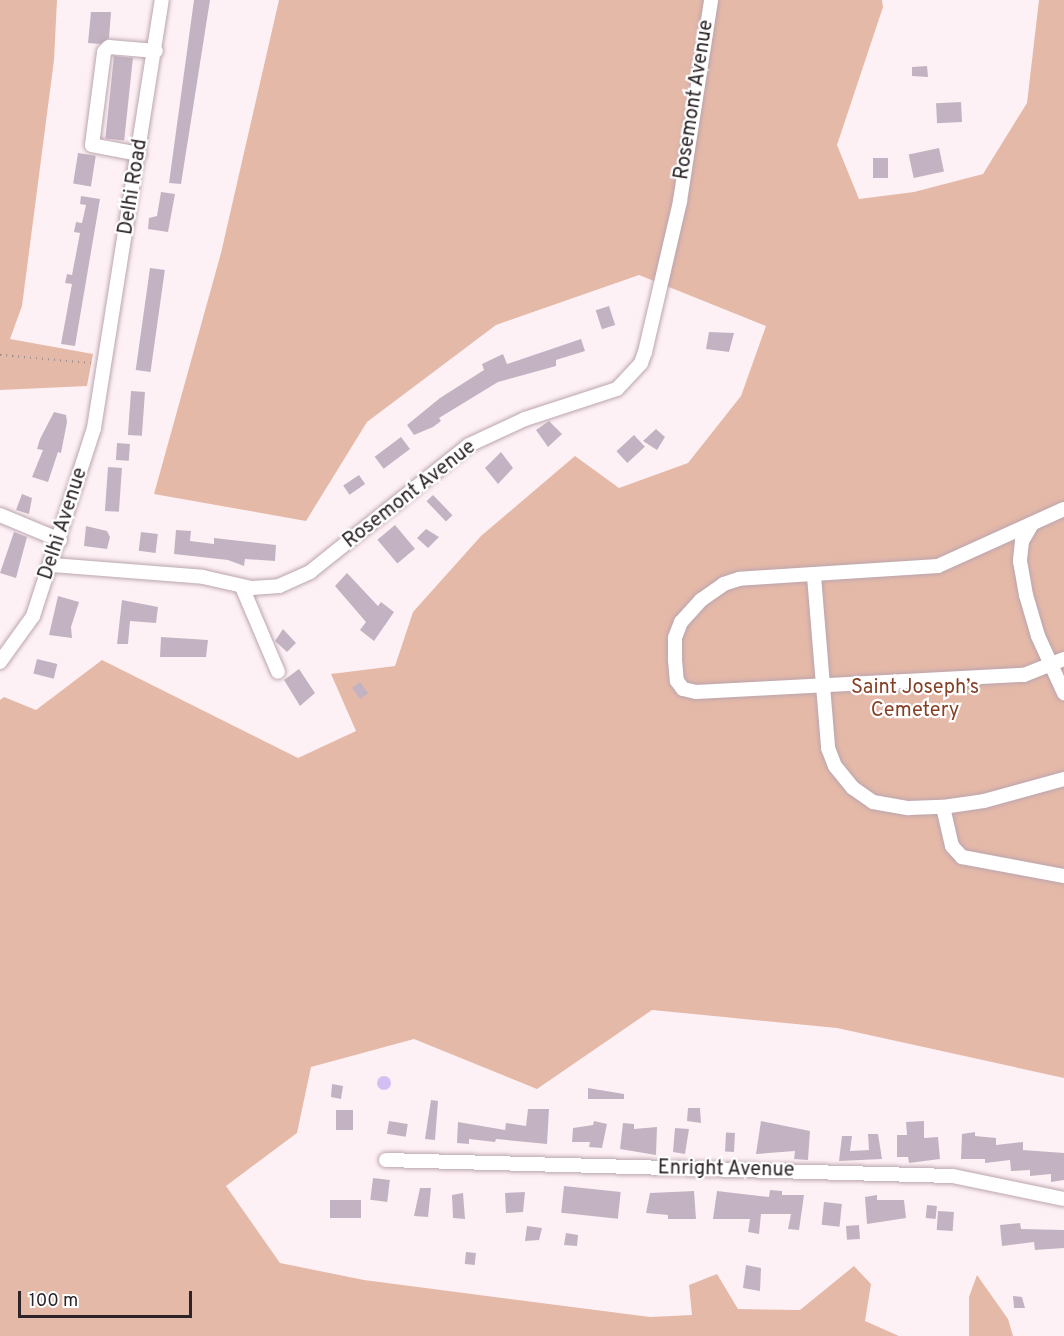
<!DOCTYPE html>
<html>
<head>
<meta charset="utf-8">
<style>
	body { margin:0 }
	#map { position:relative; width:1064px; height:1336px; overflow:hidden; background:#fef1f6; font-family:Overpass,sans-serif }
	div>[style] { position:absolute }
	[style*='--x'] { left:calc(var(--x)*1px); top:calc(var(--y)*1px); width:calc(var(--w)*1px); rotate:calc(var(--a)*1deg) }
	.green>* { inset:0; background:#e5b9a8 }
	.water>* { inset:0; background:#d3bff2 }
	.round { border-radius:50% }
	.building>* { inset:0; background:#c3b3c2; transform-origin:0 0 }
	.path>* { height:2px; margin-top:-1px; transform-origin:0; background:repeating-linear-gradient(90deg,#968c90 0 1.5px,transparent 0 6px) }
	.roads { filter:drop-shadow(0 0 2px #bba5ae) drop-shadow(0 0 2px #bba5ae) }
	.minor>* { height:14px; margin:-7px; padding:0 7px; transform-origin:7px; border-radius:7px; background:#fff }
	span { translate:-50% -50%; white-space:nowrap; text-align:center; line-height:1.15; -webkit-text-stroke:4.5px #fff; paint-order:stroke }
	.street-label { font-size:20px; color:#2c2427 }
	.park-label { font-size:20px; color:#843f25 }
	.scale { position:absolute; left:18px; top:1291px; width:174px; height:27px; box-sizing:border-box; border:3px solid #2c2427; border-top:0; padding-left:8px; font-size:18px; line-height:21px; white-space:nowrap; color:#2c2427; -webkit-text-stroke:4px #fff; paint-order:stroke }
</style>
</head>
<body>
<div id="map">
	<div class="green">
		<i style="clip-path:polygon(0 0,57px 0,54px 60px,22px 306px,10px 339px,93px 354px,87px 386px,0 390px)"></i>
		<i style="clip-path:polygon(279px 0,882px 0,883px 7px,837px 145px,859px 199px,914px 192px,983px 174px,1027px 103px,1039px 0,1064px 0,1064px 1078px,837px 1028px,652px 1010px,537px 1089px,414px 1039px,311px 1067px,297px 1133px,226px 1186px,280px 1263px,364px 1280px,650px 1317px,692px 1315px,689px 1285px,717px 1274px,738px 1309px,800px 1310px,854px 1266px,871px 1284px,865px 1321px,899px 1336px,0 1336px,0 700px,4px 697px,36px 710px,102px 660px,298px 758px,356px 731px,331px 674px,395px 666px,413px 612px,481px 536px,575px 456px,619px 488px,688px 463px,741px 396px,766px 326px,639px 275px,496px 325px,367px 422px,306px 521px,154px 494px,221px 253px)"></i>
		<i style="clip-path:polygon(977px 1275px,1008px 1319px,1013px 1336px,969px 1336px,969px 1297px)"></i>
	</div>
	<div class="water">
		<i class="round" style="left:377px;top:1076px;width:14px;height:14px"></i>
	</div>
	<div class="building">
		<i style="clip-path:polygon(194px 0,210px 0,181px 184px,169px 183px)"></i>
		<i style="clip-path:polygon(91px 12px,111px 12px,109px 38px,100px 44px,88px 43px)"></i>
		<i style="left:114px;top:56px;width:19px;height:83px;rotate:6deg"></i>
		<i style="clip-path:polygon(927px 66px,928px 77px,912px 76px,912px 67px)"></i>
		<i style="left:961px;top:102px;width:20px;height:25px;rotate:87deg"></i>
		<i style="left:939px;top:148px;width:24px;height:31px;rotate:78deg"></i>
		<i style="left:78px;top:153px;width:18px;height:31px;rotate:9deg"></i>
		<i style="left:888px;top:158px;width:20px;height:15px;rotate:90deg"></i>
		<i style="clip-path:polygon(161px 192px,175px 194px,168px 232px,148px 229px,149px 218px,157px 216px)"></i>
		<i style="clip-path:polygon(81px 196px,100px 199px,75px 346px,61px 344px,72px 284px,65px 283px,67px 274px,72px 275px,80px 233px,74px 232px,76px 222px,82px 223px,86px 205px,80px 204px)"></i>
		<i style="left:150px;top:268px;width:15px;height:103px;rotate:8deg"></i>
		<i style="left:609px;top:306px;width:20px;height:14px;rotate:72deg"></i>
		<i style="clip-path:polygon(709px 332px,734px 333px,729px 352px,706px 349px)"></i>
		<i style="clip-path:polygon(581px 339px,585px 351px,556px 360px,556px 366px,498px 382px,439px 418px,441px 421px,433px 427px,414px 435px,407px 425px,440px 398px,484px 370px,482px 364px,503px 354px,507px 364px)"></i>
		<i style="left:131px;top:391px;width:14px;height:44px;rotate:4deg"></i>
		<i style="clip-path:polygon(54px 412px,66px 415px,67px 422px,61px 453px,58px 452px,48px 482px,32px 477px,43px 450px,37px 449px,40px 439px)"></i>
		<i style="clip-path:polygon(549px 421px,562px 434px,548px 447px,536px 430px)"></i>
		<i style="clip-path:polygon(656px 429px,665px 437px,657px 450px,643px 441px)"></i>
		<i style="left:634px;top:435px;width:16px;height:24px;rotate:47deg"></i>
		<i style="left:401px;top:437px;width:15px;height:33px;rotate:53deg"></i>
		<i style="left:117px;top:443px;width:13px;height:17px;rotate:4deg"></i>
		<i style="clip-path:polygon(501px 452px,513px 468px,498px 484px,485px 468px)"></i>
		<i style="left:108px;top:467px;width:14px;height:44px;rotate:4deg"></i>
		<i style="left:359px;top:475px;width:11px;height:19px;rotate:56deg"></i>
		<i style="clip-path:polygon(22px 494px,32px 498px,29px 514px,16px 510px)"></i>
		<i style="left:433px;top:495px;width:28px;height:9px;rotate:46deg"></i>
		<i style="left:395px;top:525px;width:31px;height:23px;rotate:50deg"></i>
		<i style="clip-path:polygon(86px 526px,107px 531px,110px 537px,107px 549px,84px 546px)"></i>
		<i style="clip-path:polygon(426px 529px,439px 537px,428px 548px,417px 538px)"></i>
		<i style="clip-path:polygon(176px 530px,191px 531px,190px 541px,214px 544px,214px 538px,276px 545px,275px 561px,245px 559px,244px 566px,228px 560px,174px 554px)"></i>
		<i style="clip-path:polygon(14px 532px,27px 537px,16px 578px,0 573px)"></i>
		<i style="left:141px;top:532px;width:17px;height:19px;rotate:7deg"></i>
		<i style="clip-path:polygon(347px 573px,378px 606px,381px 602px,394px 612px,374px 641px,360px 630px,366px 622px,335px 586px)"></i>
		<i style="clip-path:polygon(58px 596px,79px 602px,71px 627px,72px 638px,49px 635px)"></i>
		<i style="clip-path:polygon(122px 600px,158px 607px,156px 623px,130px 621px,128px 644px,117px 644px)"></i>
		<i style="clip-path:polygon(283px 629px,296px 643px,287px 652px,275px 641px)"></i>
		<i style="clip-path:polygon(161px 637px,208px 640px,206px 657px,160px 657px)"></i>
		<i style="left:37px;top:659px;width:21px;height:15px;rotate:14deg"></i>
		<i style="clip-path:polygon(299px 669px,315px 693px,300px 706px,284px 680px)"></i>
		<i style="left:360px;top:682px;width:14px;height:10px;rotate:54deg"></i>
		<i style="clip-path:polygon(332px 1084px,343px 1086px,341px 1099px,331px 1097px)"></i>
		<i style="clip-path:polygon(588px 1088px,624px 1094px,624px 1099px,588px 1099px)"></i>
		<i style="clip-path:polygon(431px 1100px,438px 1101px,435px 1140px,425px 1139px)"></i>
		<i style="clip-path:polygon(688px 1108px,700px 1108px,701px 1123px,687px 1121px)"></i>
		<i style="clip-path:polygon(528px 1109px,549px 1109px,547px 1144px,496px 1139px,495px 1142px,469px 1139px,469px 1144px,457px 1143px,458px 1122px,505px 1130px,506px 1123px,526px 1126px)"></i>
		<i style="left:336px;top:1110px;width:17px;height:20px"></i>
		<i style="left:389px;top:1121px;width:19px;height:13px;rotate:9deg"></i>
		<i style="clip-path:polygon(594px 1121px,607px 1124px,602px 1148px,589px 1147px,590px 1142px,572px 1142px,573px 1128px,593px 1125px)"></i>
		<i style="clip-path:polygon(761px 1121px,810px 1131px,808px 1160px,794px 1159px,795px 1151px,756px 1154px)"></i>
		<i style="clip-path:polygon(924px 1121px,924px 1138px,938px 1137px,940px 1159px,909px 1163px,908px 1157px,897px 1157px,897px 1135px,907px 1135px,906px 1122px)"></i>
		<i style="clip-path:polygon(623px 1123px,634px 1124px,634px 1129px,657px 1127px,656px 1155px,620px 1149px)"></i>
		<i style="clip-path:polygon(675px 1128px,689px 1129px,685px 1154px,673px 1152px)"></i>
		<i style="clip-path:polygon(975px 1132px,975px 1136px,996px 1138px,996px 1145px,1023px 1142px,1023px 1150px,1064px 1153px,1064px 1180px,1051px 1182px,1051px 1174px,1030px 1176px,1030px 1170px,1011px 1171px,1010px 1160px,985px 1163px,985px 1159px,961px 1159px,962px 1134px)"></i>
		<i style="left:735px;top:1133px;width:19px;height:9px;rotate:93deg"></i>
		<i style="clip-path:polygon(868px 1134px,878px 1134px,882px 1159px,839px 1161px,842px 1136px,852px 1136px,850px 1151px,869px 1150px)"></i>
		<i style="left:373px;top:1178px;width:17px;height:22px;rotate:7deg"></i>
		<i style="left:564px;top:1186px;width:57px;height:27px;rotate:6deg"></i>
		<i style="clip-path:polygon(420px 1188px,431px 1188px,428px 1217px,414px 1216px)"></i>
		<i style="clip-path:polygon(770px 1190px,782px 1191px,782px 1195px,804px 1195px,799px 1230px,788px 1229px,791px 1214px,761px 1214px,759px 1234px,748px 1232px,750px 1219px,713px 1219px,717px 1191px,769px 1197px)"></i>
		<i style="clip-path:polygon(694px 1191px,696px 1219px,668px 1219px,668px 1215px,646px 1213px,650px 1193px)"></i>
		<i style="clip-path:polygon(525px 1192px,523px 1212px,506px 1213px,505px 1193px)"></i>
		<i style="clip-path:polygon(463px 1193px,465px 1219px,453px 1218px,452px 1195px)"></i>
		<i style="clip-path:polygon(877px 1195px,877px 1200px,904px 1200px,906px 1218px,867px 1224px,865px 1197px)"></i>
		<i style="left:361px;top:1200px;width:18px;height:31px;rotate:90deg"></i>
		<i style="left:824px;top:1202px;width:18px;height:23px;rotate:6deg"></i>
		<i style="left:927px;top:1205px;width:10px;height:13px;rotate:6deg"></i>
		<i style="left:938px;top:1211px;width:16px;height:19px;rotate:4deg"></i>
		<i style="clip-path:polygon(1020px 1223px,1021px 1229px,1064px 1230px,1064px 1248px,1035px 1250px,1034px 1242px,1002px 1246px,1000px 1225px)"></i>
		<i style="left:859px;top:1225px;width:14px;height:13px;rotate:86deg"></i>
		<i style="clip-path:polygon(527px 1226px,542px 1228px,539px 1240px,525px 1241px)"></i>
		<i style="clip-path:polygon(566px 1233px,578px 1235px,577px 1246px,564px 1245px)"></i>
		<i style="left:466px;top:1252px;width:10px;height:12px;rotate:6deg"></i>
		<i style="clip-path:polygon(746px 1265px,761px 1268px,760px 1291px,743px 1288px)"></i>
		<i style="clip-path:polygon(1013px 1296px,1022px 1297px,1025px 1308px,1014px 1308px)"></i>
	</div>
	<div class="path">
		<i style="--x:0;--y:355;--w:91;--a:5"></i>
	</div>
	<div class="roads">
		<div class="minor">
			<i style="--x:139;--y:154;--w:48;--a:-169.2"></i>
			<i style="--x:92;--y:145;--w:94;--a:-82.6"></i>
			<i style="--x:104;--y:52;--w:7;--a:-45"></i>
			<i style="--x:109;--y:47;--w:47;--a:4.9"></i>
			<i style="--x:1064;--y:509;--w:138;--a:155.7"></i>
			<i style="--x:938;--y:566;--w:199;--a:176.3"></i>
			<i style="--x:739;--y:579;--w:16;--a:162"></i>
			<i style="--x:724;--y:584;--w:28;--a:145"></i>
			<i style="--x:701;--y:600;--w:30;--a:132"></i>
			<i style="--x:681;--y:622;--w:17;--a:111"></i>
			<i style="--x:675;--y:638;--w:22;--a:90"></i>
			<i style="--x:675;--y:660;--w:21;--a:85"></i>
			<i style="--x:677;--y:681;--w:10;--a:53"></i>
			<i style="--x:683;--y:689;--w:13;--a:13"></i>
			<i style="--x:696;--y:692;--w:328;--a:-3"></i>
			<i style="--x:1024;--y:675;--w:43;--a:-21.8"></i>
			<i style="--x:0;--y:515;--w:65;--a:22.6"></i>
			<i style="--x:1032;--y:524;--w:20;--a:120"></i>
			<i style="--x:1022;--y:541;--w:20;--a:96"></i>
			<i style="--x:1020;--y:561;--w:35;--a:80"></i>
			<i style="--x:1026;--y:595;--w:43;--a:73.7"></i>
			<i style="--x:1038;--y:636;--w:63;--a:65.5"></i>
			<i style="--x:52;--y:565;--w:151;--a:4.5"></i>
			<i style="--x:203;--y:577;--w:50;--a:12.7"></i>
			<i style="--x:252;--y:588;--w:27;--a:-4"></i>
			<i style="--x:279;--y:586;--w:34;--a:-24"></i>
			<i style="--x:310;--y:572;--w:203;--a:-38.6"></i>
			<i style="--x:469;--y:445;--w:62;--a:-24.9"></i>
			<i style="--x:525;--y:419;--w:97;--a:-18.1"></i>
			<i style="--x:617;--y:389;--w:35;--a:-47"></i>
			<i style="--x:641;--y:363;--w:12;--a:-70"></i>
			<i style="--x:645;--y:352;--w:155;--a:-76.9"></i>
			<i style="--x:680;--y:201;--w:203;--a:-81.2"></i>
			<i style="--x:814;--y:576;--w:173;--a:85.3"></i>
			<i style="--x:828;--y:748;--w:19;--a:69"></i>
			<i style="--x:835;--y:766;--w:28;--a:51"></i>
			<i style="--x:853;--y:788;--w:24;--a:35"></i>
			<i style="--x:873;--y:802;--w:36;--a:10"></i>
			<i style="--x:908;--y:808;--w:35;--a:-2"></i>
			<i style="--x:943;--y:807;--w:41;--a:-8.3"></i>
			<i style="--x:984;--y:801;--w:83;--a:-15.4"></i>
			<i style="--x:242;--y:587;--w:92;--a:67"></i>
			<i style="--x:0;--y:662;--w:57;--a:-54.3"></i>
			<i style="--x:33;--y:616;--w:198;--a:-72"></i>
			<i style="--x:94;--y:428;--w:433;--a:-81"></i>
			<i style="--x:943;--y:807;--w:40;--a:77"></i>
			<i style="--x:952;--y:846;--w:15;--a:48"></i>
			<i style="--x:962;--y:857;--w:104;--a:10.6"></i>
			<i style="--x:386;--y:1160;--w:567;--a:1.62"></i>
			<i style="--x:953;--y:1176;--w:113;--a:11.7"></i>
		</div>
	</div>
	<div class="street-label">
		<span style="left:695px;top:100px;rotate:-81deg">Rosemont Avenue</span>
		<span style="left:134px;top:187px;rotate:-81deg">Delhi Road</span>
		<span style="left:410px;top:495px;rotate:-38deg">Rosemont Avenue</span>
		<span style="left:64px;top:524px;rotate:-72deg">Delhi Avenue</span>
		<span style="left:726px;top:1170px;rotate:1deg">Enright Avenue</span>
	</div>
	<div class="park-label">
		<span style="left:915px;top:700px">Saint Joseph’s<br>Cemetery</span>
	</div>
	<div class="scale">100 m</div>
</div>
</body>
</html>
